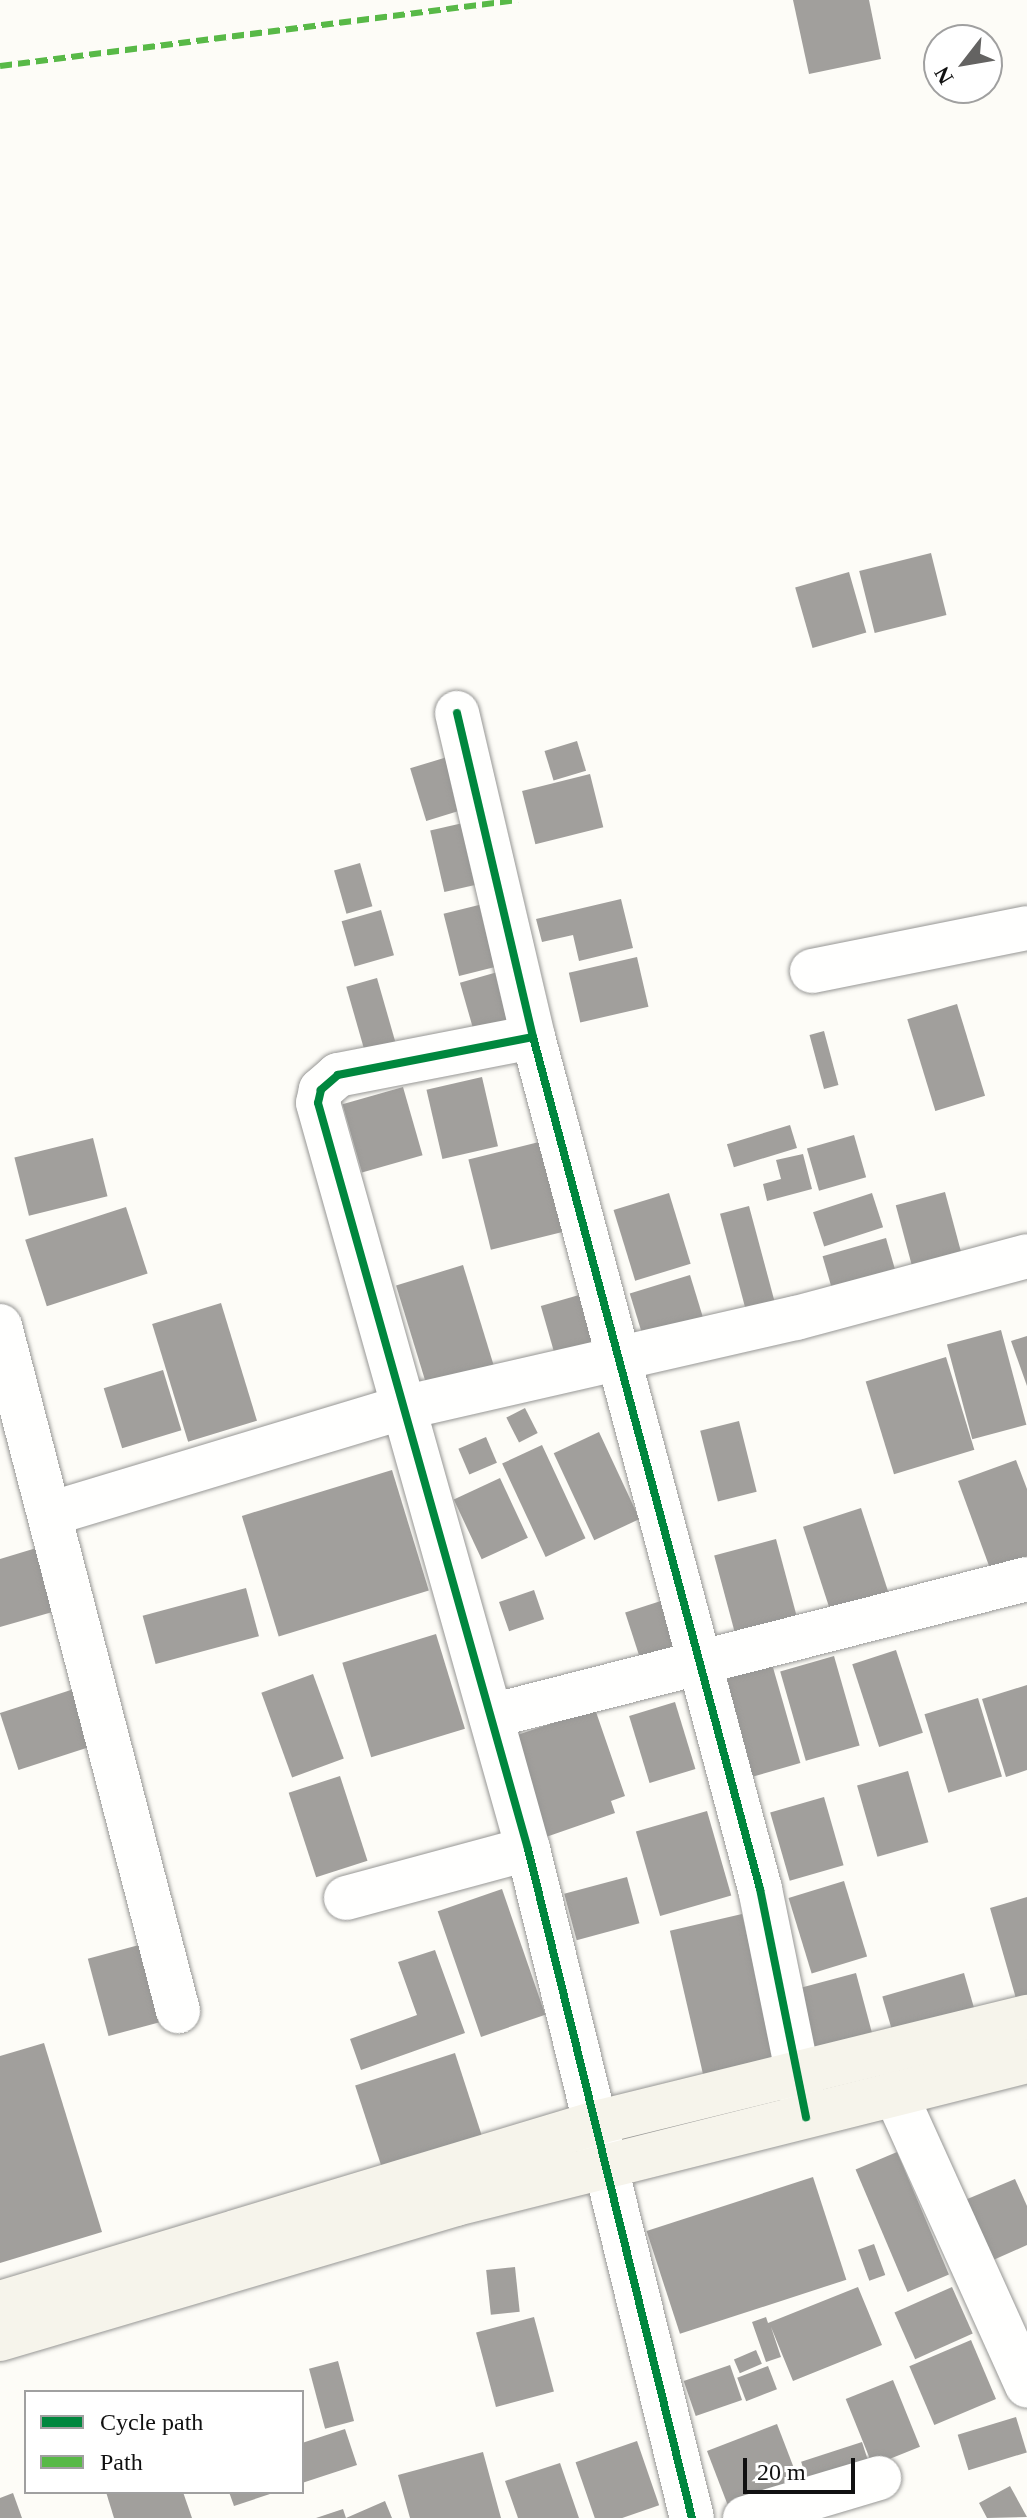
<!DOCTYPE html>
<html>
<head>
<meta charset="utf-8">
<style>
	body { margin:0 }
	#map { position:relative; width:1027px; height:2518px; overflow:hidden; background:#fdfcf7; font-family:"Times New Roman",serif }
	div>[style] { position:absolute }
	[style*='--x'] { left:calc(var(--x)*1px); top:calc(var(--y)*1px); width:calc(var(--w)*1px); rotate:calc(var(--a)*1deg) }
	.building>* { inset:0; background:#a19f9c; transform-origin:0 0 }
	.roads { filter:drop-shadow(0 0 2px #979795) drop-shadow(0 0 2px #979795) }
	.street>* { height:44px; margin:-22px; padding:0 22px; transform-origin:22px; border-radius:22px; background:#fffffe }
	.secondary>* { height:44px; margin:-22px; padding:0 22px; transform-origin:22px; border-radius:22px; background:#f6f4eb }
	.quiet>* { height:6px; margin-top:-3px; transform-origin:0; background:repeating-linear-gradient(90deg,#58b947 0 12px,transparent 0 18px) }
	.cycleway>* { height:8px; margin:-4px; padding:0 4px; transform-origin:4px; border-radius:4px; background:#00873e }
	span { translate:-50% -50%; white-space:nowrap; text-align:center; line-height:1.15; -webkit-text-stroke:8px #fff; paint-order:stroke }
	.legend { position:absolute; left:24px; top:2390px; width:280px; height:104px; box-sizing:border-box; background:#fff; border:2px solid #a0a0a0; margin:0; padding:10px 14px; list-style:none; font-size:24px; color:#111 }
	.legend li { display:flex; align-items:center; gap:16px; height:40px }
	.legend b { width:40px; border:2px solid #a0a0a0 }
	.north { position:absolute; left:923px; top:24px; width:80px; height:80px; box-sizing:border-box; background:#fff; border:2px solid #a0a0a0; border-radius:50%; rotate:239deg; font-size:22px; font-weight:700; line-height:32px; text-align:center; color:#111 }
	.north::after { content:''; display:block; margin:auto; width:28px; height:36px; background:#646362; clip-path:polygon(50% 0,100% 100%,50% 72%,0 100%) }
	.scale { position:absolute; left:743px; top:2458px; width:112px; height:36px; box-sizing:border-box; border:4px solid #111; border-top:0; padding-left:10px; font-size:24px; line-height:28px; white-space:nowrap; color:#111; -webkit-text-stroke:6px #fff; paint-order:stroke }
</style>
</head>
<body>
<div id="map">
	<div class="building">
		<i style="clip-path:polygon(793px 0,869px 0,881px 59px,809px 74px)"></i>
		<i style="left:931px;top:553px;width:64px;height:74px;rotate:76deg"></i>
		<i style="left:849px;top:572px;width:63px;height:56px;rotate:74deg"></i>
		<i style="left:577px;top:741px;width:31px;height:34px;rotate:73deg"></i>
		<i style="left:457px;top:754px;width:55px;height:49px;rotate:73deg"></i>
		<i style="left:590px;top:774px;width:55px;height:70px;rotate:76deg"></i>
		<i style="left:476px;top:820px;width:63px;height:47px;rotate:77deg"></i>
		<i style="left:360px;top:863px;width:45px;height:27px;rotate:74deg"></i>
		<i style="clip-path:polygon(621px 899px,633px 948px,579px 961px,573px 935px,542px 942px,536px 919px)"></i>
		<i style="left:495px;top:901px;width:64px;height:53px;rotate:76deg"></i>
		<i style="left:381px;top:910px;width:47px;height:41px;rotate:74deg"></i>
		<i style="left:637px;top:957px;width:51px;height:70px;rotate:77deg"></i>
		<i style="left:508px;top:969px;width:64px;height:50px;rotate:74deg"></i>
		<i style="left:377px;top:978px;width:75px;height:32px;rotate:74deg"></i>
		<i style="left:957px;top:1004px;width:96px;height:52px;rotate:73deg"></i>
		<i style="left:824px;top:1031px;width:56px;height:15px;rotate:75deg"></i>
		<i style="left:482px;top:1077px;width:71px;height:57px;rotate:77deg"></i>
		<i style="left:403px;top:1087px;width:71px;height:63px;rotate:74deg"></i>
		<i style="left:790px;top:1125px;width:24px;height:66px;rotate:73deg"></i>
		<i style="left:854px;top:1135px;width:44px;height:49px;rotate:74deg"></i>
		<i style="left:93px;top:1138px;width:60px;height:81px;rotate:76deg"></i>
		<i style="left:547px;top:1140px;width:93px;height:81px;rotate:76deg"></i>
		<i style="clip-path:polygon(803px 1154px,812px 1189px,767px 1201px,763px 1184px,781px 1179px,776px 1160px)"></i>
		<i style="left:945px;top:1192px;width:66px;height:51px;rotate:75deg"></i>
		<i style="left:669px;top:1193px;width:74px;height:58px;rotate:73deg"></i>
		<i style="left:872px;top:1193px;width:36px;height:62px;rotate:72deg"></i>
		<i style="left:749px;top:1206px;width:104px;height:30px;rotate:75deg"></i>
		<i style="left:126px;top:1207px;width:70px;height:106px;rotate:72deg"></i>
		<i style="left:886px;top:1238px;width:41px;height:66px;rotate:74deg"></i>
		<i style="left:463px;top:1265px;width:107px;height:70px;rotate:73deg"></i>
		<i style="left:690px;top:1275px;width:52px;height:63px;rotate:73deg"></i>
		<i style="left:586px;top:1293px;width:55px;height:47px;rotate:74deg"></i>
		<i style="left:221px;top:1303px;width:123px;height:72px;rotate:73deg"></i>
		<i style="left:1001px;top:1330px;width:98px;height:56px;rotate:75deg"></i>
		<i style="clip-path:polygon(1027px 1336px,1027px 1386px,1011px 1341px)"></i>
		<i style="left:946px;top:1357px;width:97px;height:84px;rotate:73deg"></i>
		<i style="left:163px;top:1370px;width:63px;height:62px;rotate:73deg"></i>
		<i style="left:525px;top:1408px;width:28px;height:21px;rotate:63deg"></i>
		<i style="left:739px;top:1421px;width:73px;height:40px;rotate:76deg"></i>
		<i style="left:599px;top:1432px;width:96px;height:50px;rotate:65deg"></i>
		<i style="left:486px;top:1437px;width:28px;height:30px;rotate:67deg"></i>
		<i style="left:542px;top:1445px;width:103px;height:44px;rotate:65deg"></i>
		<i style="clip-path:polygon(1016px 1460px,1027px 1489px,1027px 1561px,992px 1574px,958px 1481px)"></i>
		<i style="left:392px;top:1470px;width:126px;height:157px;rotate:73deg"></i>
		<i style="left:500px;top:1478px;width:66px;height:51px;rotate:65deg"></i>
		<i style="left:861px;top:1508px;width:97px;height:61px;rotate:72deg"></i>
		<i style="left:776px;top:1539px;width:85px;height:64px;rotate:75deg"></i>
		<i style="clip-path:polygon(43px 1546px,63px 1609px,0 1627px,0 1559px)"></i>
		<i style="left:246px;top:1588px;width:50px;height:107px;rotate:75deg"></i>
		<i style="left:534px;top:1590px;width:31px;height:37px;rotate:71deg"></i>
		<i style="left:667px;top:1599px;width:62px;height:44px;rotate:72deg"></i>
		<i style="left:436px;top:1634px;width:99px;height:98px;rotate:73deg"></i>
		<i style="left:896px;top:1650px;width:87px;height:46px;rotate:72deg"></i>
		<i style="left:834px;top:1656px;width:93px;height:56px;rotate:74deg"></i>
		<i style="left:772px;top:1664px;width:103px;height:65px;rotate:74deg"></i>
		<i style="left:313px;top:1674px;width:90px;height:55px;rotate:70deg"></i>
		<i style="clip-path:polygon(1027px 1685px,1027px 1770px,1006px 1777px,982px 1699px)"></i>
		<i style="left:77px;top:1688px;width:60px;height:81px;rotate:72deg"></i>
		<i style="left:978px;top:1698px;width:82px;height:56px;rotate:73deg"></i>
		<i style="left:675px;top:1702px;width:70px;height:48px;rotate:73deg"></i>
		<i style="clip-path:polygon(595px 1709px,625px 1796px,611px 1801px,615px 1813px,546px 1837px,511px 1737px)"></i>
		<i style="left:908px;top:1771px;width:74px;height:53px;rotate:74deg"></i>
		<i style="left:340px;top:1776px;width:89px;height:54px;rotate:72deg"></i>
		<i style="left:824px;top:1797px;width:71px;height:56px;rotate:74deg"></i>
		<i style="left:707px;top:1811px;width:88px;height:74px;rotate:74deg"></i>
		<i style="left:627px;top:1877px;width:48px;height:65px;rotate:75deg"></i>
		<i style="left:844px;top:1881px;width:79px;height:58px;rotate:73deg"></i>
		<i style="left:502px;top:1889px;width:133px;height:68px;rotate:71deg"></i>
		<i style="clip-path:polygon(1027px 1897px,1027px 2006px,1019px 2009px,990px 1908px)"></i>
		<i style="left:742px;top:1914px;width:154px;height:74px;rotate:77deg"></i>
		<i style="left:139px;top:1945px;width:80px;height:53px;rotate:75deg"></i>
		<i style="clip-path:polygon(435px 1950px,465px 2033px,361px 2070px,350px 2039px,417px 2015px,398px 1962px)"></i>
		<i style="left:856px;top:1973px;width:62px;height:60px;rotate:75deg"></i>
		<i style="left:964px;top:1973px;width:51px;height:85px;rotate:74deg"></i>
		<i style="clip-path:polygon(44px 2043px,102px 2232px,0 2263px,0 2056px)"></i>
		<i style="left:455px;top:2053px;width:94px;height:105px;rotate:72deg"></i>
		<i style="left:897px;top:2152px;width:133px;height:45px;rotate:67deg"></i>
		<i style="left:813px;top:2177px;width:108px;height:175px;rotate:72deg"></i>
		<i style="clip-path:polygon(1015px 2179px,1027px 2206px,1027px 2245px,991px 2261px,965px 2200px)"></i>
		<i style="left:874px;top:2244px;width:33px;height:17px;rotate:70deg"></i>
		<i style="left:515px;top:2267px;width:45px;height:29px;rotate:84deg"></i>
		<i style="clip-path:polygon(858px 2287px,882px 2345px,793px 2381px,771px 2327px,781px 2357px,766px 2362px,752px 2322px,766px 2317px,768px 2323px)"></i>
		<i style="left:952px;top:2287px;width:51px;height:63px;rotate:66deg"></i>
		<i style="left:534px;top:2317px;width:77px;height:60px;rotate:75deg"></i>
		<i style="left:971px;top:2340px;width:64px;height:67px;rotate:67deg"></i>
		<i style="left:756px;top:2350px;width:15px;height:24px;rotate:67deg"></i>
		<i style="left:338px;top:2361px;width:62px;height:30px;rotate:75deg"></i>
		<i style="left:730px;top:2365px;width:37px;height:49px;rotate:71deg"></i>
		<i style="left:768px;top:2366px;width:25px;height:33px;rotate:69deg"></i>
		<i style="left:893px;top:2380px;width:72px;height:51px;rotate:68deg"></i>
		<i style="left:1016px;top:2417px;width:37px;height:61px;rotate:73deg"></i>
		<i style="left:777px;top:2424px;width:60px;height:75px;rotate:69deg"></i>
		<i style="clip-path:polygon(345px 2429px,357px 2465px,302px 2483px,302px 2443px)"></i>
		<i style="left:637px;top:2441px;width:68px;height:65px;rotate:71deg"></i>
		<i style="left:862px;top:2442px;width:28px;height:64px;rotate:72deg"></i>
		<i style="clip-path:polygon(483px 2452px,501px 2518px,410px 2518px,398px 2475px)"></i>
		<i style="clip-path:polygon(560px 2463px,579px 2518px,518px 2518px,505px 2481px)"></i>
		<i style="clip-path:polygon(1010px 2486px,1027px 2517px,987px 2518px,979px 2503px)"></i>
		<i style="clip-path:polygon(106px 2492px,183px 2492px,192px 2518px,114px 2518px)"></i>
		<i style="clip-path:polygon(229px 2492px,273px 2492px,273px 2493px,234px 2506px)"></i>
		<i style="clip-path:polygon(13px 2493px,22px 2518px,0 2518px,0 2498px)"></i>
		<i style="clip-path:polygon(385px 2501px,392px 2518px,316px 2518px,343px 2509px,346px 2518px)"></i>
	</div>
	<div class="roads">
		<div class="street">
			<i style="--x:457;--y:713;--w:333;--a:76.8"></i>
			<i style="--x:533;--y:1037;--w:882;--a:75.08"></i>
			<i style="--x:760;--y:1889;--w:226;--a:78.5"></i>
			<i style="--x:812;--y:971;--w:219;--a:-11.3"></i>
			<i style="--x:533;--y:1037;--w:199;--a:169"></i>
			<i style="--x:338;--y:1075;--w:23;--a:139"></i>
			<i style="--x:321;--y:1090;--w:13;--a:103"></i>
			<i style="--x:318;--y:1103;--w:775;--a:74.28"></i>
			<i style="--x:528;--y:1849;--w:689;--a:76.23"></i>
			<i style="--x:0;--y:1326;--w:708;--a:75.43"></i>
			<i style="--x:53;--y:1513;--w:360;--a:-16.8"></i>
			<i style="--x:398;--y:1409;--w:408;--a:-12.9"></i>
			<i style="--x:796;--y:1318;--w:239;--a:-15"></i>
			<i style="--x:491;--y:1716;--w:553;--a:-14.34"></i>
			<i style="--x:346;--y:1898;--w:188;--a:-15.1"></i>
			<i style="--x:895;--y:2093;--w:321;--a:65.7"></i>
			<i style="--x:745;--y:2518;--w:140;--a:-16.6"></i>
		</div>
		<div class="secondary">
			<i style="--x:0;--y:2303;--w:626;--a:-16.81"></i>
			<i style="--x:599;--y:2122;--w:441;--a:-13.8"></i>
			<i style="--x:0;--y:2339;--w:476;--a:-16.5"></i>
			<i style="--x:456;--y:2204;--w:589;--a:-14.06"></i>
		</div>
	</div>
	<div class="quiet">
		<i style="--x:0;--y:66;--w:522;--a:-7.26"></i>
	</div>
	<div class="cycleway">
		<i style="--x:457;--y:713;--w:333;--a:76.8"></i>
		<i style="--x:533;--y:1037;--w:882;--a:75.08"></i>
		<i style="--x:760;--y:1889;--w:233;--a:78.6"></i>
		<i style="--x:533;--y:1037;--w:199;--a:169"></i>
		<i style="--x:338;--y:1075;--w:23;--a:139"></i>
		<i style="--x:321;--y:1090;--w:13;--a:103"></i>
		<i style="--x:318;--y:1103;--w:775;--a:74.28"></i>
		<i style="--x:528;--y:1849;--w:689;--a:76.23"></i>
	</div>
	<ul class="legend">
	<li><b style="height:10px;background:#00873e"></b>Cycle path</li>
	<li><b style="height:10px;background:#58b947"></b>Path</li>
	</ul>
	<div class="north">N</div>
	<div class="scale">20 m</div>
</div>
</body>
</html>
